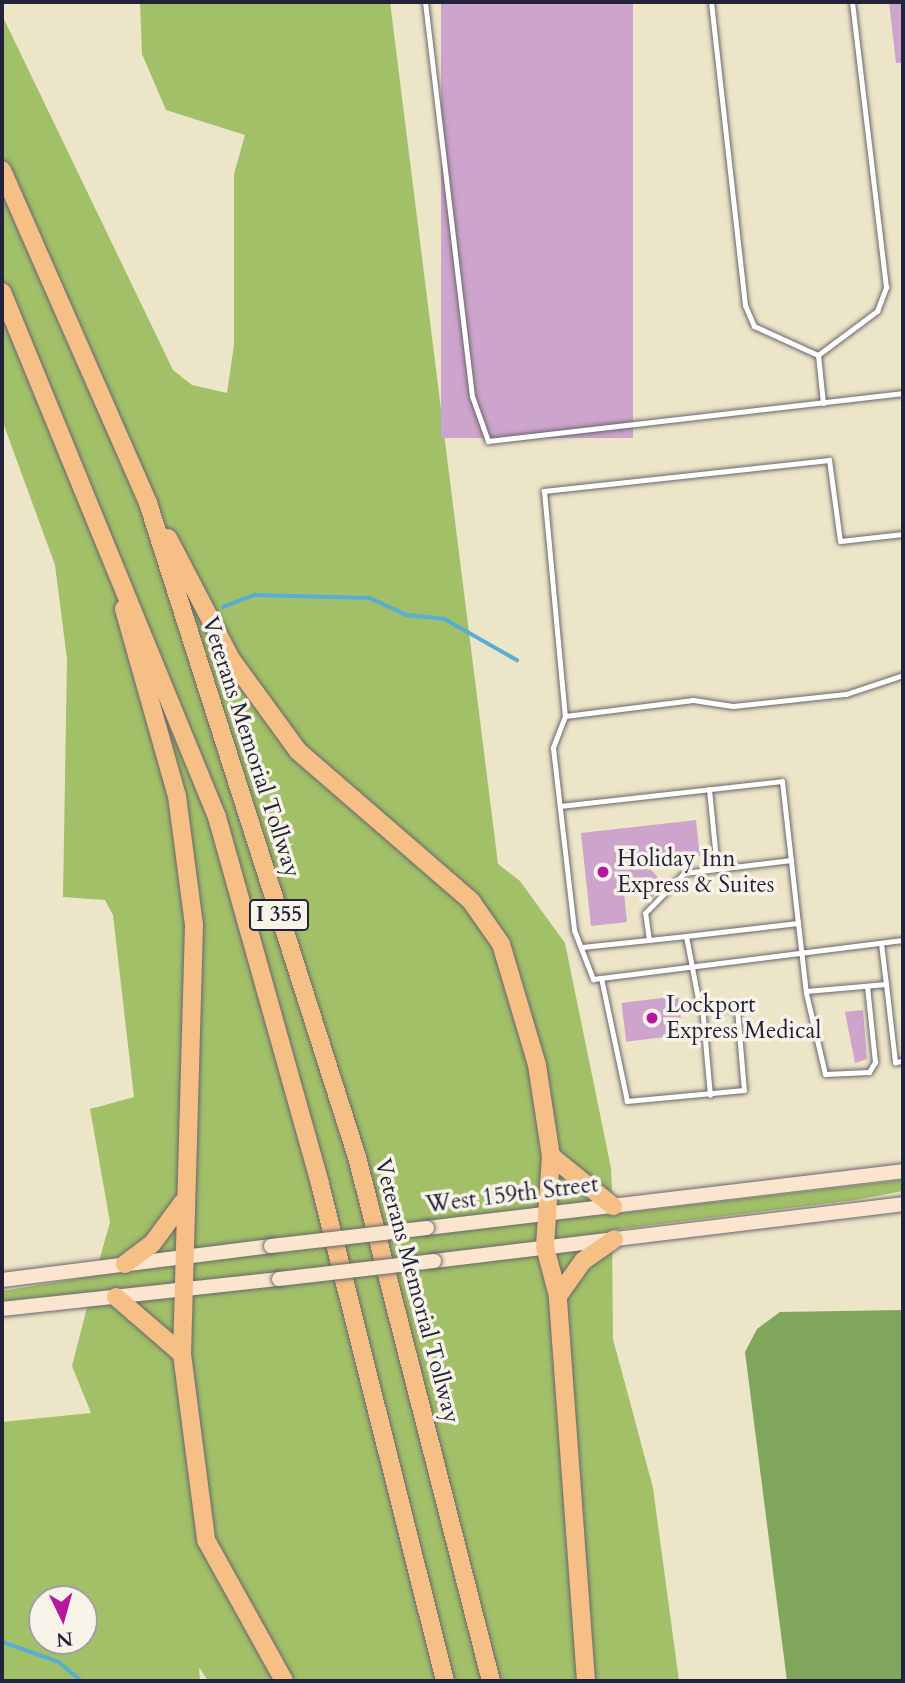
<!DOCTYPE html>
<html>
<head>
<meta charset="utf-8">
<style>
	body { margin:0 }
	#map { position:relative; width:905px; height:1683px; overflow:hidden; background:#ede5c8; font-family:Cardo,serif }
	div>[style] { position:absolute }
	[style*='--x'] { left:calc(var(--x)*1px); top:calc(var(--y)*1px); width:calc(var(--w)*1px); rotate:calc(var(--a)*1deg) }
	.green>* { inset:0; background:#a1c068 }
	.forest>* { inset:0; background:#80a65c }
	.stream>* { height:3.5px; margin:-1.75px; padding:0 1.75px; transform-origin:1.75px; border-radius:1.75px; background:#57add3 }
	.building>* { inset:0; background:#cda4cb; transform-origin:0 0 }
	.roads { filter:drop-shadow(0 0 2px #69666c) drop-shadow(0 0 2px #69666c) }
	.service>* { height:5px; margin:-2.5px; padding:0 2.5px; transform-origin:2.5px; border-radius:2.5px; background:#fff }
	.secondary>* { height:14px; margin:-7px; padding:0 7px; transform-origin:7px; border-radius:7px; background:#fbe5cf }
	.motorway>* { height:18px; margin:-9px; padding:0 9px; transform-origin:9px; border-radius:9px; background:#f5bf86 }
	.bridges { filter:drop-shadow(0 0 2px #69666c) drop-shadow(0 0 2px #69666c) }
	.secondary-bridge>* { height:14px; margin:-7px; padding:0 7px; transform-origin:7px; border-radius:7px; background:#fbe5cf }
	.dots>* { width:19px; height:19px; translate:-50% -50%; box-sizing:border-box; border:4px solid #f7f3e8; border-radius:50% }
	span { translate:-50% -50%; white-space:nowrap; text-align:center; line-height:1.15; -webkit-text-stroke:7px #f7f3e8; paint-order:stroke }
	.shield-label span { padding:2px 5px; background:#f7f3e8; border:2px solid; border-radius:5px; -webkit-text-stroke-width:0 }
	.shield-label { font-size:21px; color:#22223b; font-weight:700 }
	.street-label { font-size:23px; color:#22223b }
	.poi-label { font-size:23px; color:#22223b }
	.left { translate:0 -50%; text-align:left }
	.frame { position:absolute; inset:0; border:4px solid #22223b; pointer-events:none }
	.north { position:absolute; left:28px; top:1585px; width:70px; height:70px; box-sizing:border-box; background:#f7f3e8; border:2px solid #a29fa3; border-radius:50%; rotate:175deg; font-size:19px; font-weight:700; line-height:28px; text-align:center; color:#22223b }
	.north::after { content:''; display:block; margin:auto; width:24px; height:32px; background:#b5179e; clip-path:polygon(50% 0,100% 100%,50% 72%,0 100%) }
</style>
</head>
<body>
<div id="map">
	<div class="green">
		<i style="clip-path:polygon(evenodd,140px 2px,390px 2px,498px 864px,520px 881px,565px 943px,611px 1168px,613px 1214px,903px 1180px,903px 1191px,855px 1200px,612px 1230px,613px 1339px,653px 1488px,679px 1681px,208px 1681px,199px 1667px,200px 1681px,2px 1681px,2px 1422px,91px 1413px,72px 1366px,91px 1292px,2px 1301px,2px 1291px,95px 1276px,110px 1222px,90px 1109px,134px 1097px,113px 915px,105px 900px,63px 897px,67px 659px,55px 565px,2px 420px,2px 15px,173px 370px,192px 385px,227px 393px,234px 345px,234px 174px,245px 135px,166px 110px,142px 54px,140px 2px,42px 1599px,84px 1599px,84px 1641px,42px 1641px,42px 1599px)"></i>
	</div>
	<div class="forest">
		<i style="clip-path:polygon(903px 1310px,903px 1681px,787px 1681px,745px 1352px,757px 1329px,780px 1312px)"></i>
	</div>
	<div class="stream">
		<i style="--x:223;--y:607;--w:34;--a:-21"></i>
		<i style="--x:255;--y:595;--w:115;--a:1.5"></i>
		<i style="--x:370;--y:598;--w:41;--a:24.7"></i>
		<i style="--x:407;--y:615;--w:38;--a:6"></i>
		<i style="--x:445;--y:619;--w:83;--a:29.7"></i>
		<i style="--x:2;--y:1642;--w:60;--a:19.3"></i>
		<i style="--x:59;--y:1662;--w:30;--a:40"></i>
	</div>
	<div class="building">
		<i style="left:441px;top:2px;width:192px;height:436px"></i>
		<i style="clip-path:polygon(889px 2px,903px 2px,903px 63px,896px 63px)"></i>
		<i style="clip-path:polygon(696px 820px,700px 856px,644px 862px,665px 885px,648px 901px,622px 873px,627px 922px,591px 926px,581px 833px)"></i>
		<i style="left:678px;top:996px;width:39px;height:57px;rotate:83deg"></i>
		<i style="clip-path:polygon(863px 1010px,867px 1059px,855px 1063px,845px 1012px)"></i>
	</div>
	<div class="roads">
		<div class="service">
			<i style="--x:425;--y:2;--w:397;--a:83.2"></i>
			<i style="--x:472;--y:396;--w:48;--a:70.4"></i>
			<i style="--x:488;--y:441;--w:418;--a:-6.6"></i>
			<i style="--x:711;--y:2;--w:305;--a:83.6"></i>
			<i style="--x:745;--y:305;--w:23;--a:67"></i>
			<i style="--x:754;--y:326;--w:70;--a:24.4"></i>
			<i style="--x:823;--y:403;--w:48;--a:-95.9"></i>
			<i style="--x:818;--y:355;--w:74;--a:-36.7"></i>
			<i style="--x:877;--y:311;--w:26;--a:-69"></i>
			<i style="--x:886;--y:287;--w:287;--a:-96.8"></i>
			<i style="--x:903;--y:534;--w:63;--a:173.7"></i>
			<i style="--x:840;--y:541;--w:82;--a:-97.7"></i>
			<i style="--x:829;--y:460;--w:287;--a:173.8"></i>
			<i style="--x:544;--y:491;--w:226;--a:84.7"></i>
			<i style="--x:565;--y:716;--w:34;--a:111"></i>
			<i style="--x:553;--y:748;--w:183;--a:83.4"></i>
			<i style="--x:574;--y:930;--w:53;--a:68.8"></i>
			<i style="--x:593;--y:979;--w:312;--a:-7.2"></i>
			<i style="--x:565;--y:716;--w:129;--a:-7.1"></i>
			<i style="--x:693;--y:700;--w:40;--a:8.5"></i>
			<i style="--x:733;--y:706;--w:114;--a:-6.1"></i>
			<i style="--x:846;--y:694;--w:60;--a:-18.4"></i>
			<i style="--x:709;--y:789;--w:80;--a:84.3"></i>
			<i style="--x:560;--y:806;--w:223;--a:-6.4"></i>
			<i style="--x:782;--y:781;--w:143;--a:83.6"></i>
			<i style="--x:798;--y:923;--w:113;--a:173.4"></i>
			<i style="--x:798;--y:923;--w:70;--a:83.5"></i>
			<i style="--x:806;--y:993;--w:83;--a:76.8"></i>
			<i style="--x:825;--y:1074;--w:44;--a:-2.6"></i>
			<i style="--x:869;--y:1072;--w:12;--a:-59"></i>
			<i style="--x:875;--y:1062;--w:76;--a:-96"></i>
			<i style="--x:649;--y:940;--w:27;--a:-98"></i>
			<i style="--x:645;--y:913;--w:56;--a:-45.7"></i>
			<i style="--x:684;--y:873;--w:108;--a:-6.9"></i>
			<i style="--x:582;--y:947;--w:105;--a:-6"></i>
			<i style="--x:686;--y:936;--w:69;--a:79.2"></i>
			<i style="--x:699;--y:1004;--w:38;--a:7"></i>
			<i style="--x:737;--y:1009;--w:81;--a:85.1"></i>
			<i style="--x:744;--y:1090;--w:118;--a:174.6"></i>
			<i style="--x:627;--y:1101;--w:126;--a:-101.9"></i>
			<i style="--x:886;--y:984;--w:79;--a:83.4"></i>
			<i style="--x:895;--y:1062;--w:8;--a:-7"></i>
			<i style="--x:806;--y:991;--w:80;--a:-5"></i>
			<i style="--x:886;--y:984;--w:41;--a:-97"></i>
			<i style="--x:702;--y:1006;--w:89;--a:84.9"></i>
		</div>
		<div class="secondary">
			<i style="--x:427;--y:1228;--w:479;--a:-6.8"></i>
			<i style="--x:434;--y:1261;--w:472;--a:-6.9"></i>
			<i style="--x:2;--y:1280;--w:271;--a:-7.2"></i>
			<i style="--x:2;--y:1309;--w:279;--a:-6.2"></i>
		</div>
		<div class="motorway">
			<i style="--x:2;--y:170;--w:364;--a:66.3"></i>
			<i style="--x:148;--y:503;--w:687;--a:72.28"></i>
			<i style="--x:357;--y:1157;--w:541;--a:75.66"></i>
			<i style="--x:2;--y:292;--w:567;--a:67.73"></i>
			<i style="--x:217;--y:817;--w:381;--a:74.3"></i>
			<i style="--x:320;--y:1184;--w:512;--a:75.88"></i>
			<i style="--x:168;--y:538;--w:136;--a:62.5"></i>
			<i style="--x:231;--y:659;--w:114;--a:53.9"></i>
			<i style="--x:298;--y:751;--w:229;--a:40.9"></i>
			<i style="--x:471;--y:901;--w:52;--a:55.1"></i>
			<i style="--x:501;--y:944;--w:126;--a:73.4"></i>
			<i style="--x:537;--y:1065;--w:92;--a:81.3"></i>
			<i style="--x:551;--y:1156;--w:91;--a:93.8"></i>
			<i style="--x:545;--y:1247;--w:51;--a:75.1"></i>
			<i style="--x:124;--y:609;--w:194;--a:74.2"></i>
			<i style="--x:177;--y:796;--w:130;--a:82.5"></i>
			<i style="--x:194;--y:925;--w:429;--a:91.6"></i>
			<i style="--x:182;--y:1354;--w:188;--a:82.6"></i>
			<i style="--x:206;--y:1540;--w:161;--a:61"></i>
			<i style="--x:551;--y:1156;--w:80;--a:38.9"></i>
			<i style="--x:125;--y:1264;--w:34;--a:-37"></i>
			<i style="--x:152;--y:1244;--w:52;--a:-53.6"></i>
			<i style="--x:116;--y:1297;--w:87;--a:40.8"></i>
			<i style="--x:586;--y:1681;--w:386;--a:-94.2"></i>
			<i style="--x:558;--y:1296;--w:43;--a:-54.5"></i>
			<i style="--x:583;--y:1261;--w:38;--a:-35"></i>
		</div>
	</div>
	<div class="bridges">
		<div class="secondary-bridge">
			<i style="--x:271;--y:1246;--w:157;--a:-6.6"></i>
			<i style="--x:279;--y:1279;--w:156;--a:-6.6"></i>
		</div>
	</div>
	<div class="dots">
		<i style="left:603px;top:872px;background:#b5179e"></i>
		<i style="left:652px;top:1018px;background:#b5179e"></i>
	</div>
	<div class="shield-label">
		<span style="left:279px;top:915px">I 355</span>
	</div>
	<div class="street-label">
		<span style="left:251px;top:747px;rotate:72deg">Veterans Memorial Tollway</span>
		<span style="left:512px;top:1195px;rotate:-7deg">West 159th Street</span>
		<span style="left:417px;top:1291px;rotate:75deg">Veterans Memorial Tollway</span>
	</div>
	<div class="poi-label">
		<span class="left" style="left:617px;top:872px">Holiday Inn<br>Express &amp; Suites</span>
		<span class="left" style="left:666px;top:1018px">Lockport<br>Express Medical</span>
	</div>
	<div class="frame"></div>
	<div class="north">N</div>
</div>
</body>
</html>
